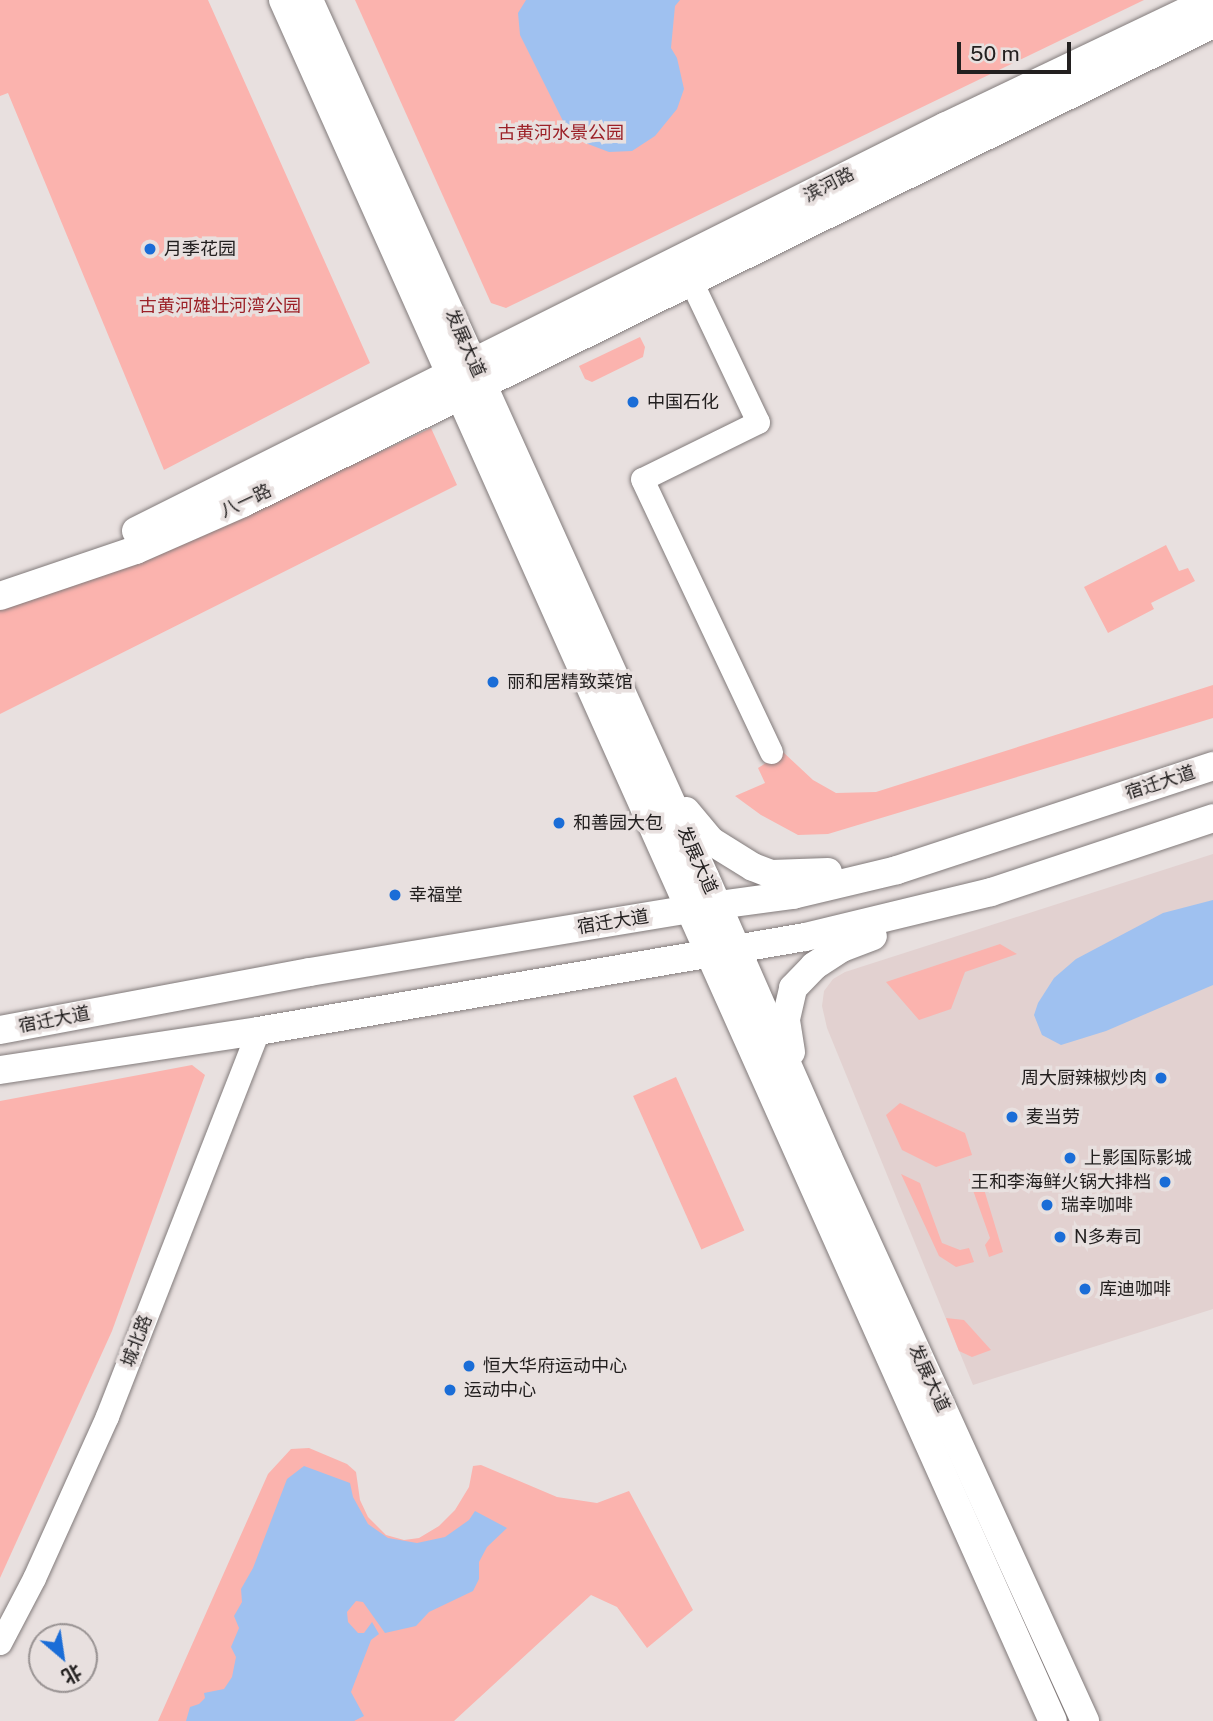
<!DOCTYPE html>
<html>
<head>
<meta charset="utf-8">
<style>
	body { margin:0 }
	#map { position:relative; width:1213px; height:1721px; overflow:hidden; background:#e8e0df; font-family:"Public Sans","Noto Sans SC",sans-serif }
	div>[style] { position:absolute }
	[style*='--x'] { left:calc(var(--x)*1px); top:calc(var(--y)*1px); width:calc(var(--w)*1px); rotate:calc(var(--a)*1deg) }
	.built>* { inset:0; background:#e2d1d0 }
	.green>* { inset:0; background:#fbb3ae; transform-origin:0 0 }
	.water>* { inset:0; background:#9fc1f0 }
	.roads { filter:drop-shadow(0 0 2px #827b7b) drop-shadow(0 0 2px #827b7b) }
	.minor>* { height:23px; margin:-11.5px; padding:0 11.5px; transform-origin:11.5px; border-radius:11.5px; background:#fff }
	.major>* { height:28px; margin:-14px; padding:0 14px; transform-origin:14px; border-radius:14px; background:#fff }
	.dots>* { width:19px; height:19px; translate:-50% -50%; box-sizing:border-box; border:4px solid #e8e0df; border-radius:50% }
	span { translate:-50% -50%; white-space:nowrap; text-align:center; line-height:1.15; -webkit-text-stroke:7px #e8e0df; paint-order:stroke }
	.park-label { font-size:18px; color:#9c2128 }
	.street-label { font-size:18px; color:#232020 }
	.poi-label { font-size:18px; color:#232020 }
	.left { translate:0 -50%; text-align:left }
	.right { translate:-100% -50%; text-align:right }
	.north { position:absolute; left:28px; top:1623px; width:70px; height:70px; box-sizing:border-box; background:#e8e0df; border:2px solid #999393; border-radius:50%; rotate:151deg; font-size:19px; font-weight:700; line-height:28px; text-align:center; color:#232020 }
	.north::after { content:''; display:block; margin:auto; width:24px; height:32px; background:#1a6dd7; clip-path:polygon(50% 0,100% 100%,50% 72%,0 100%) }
	.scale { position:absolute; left:957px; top:42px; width:114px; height:32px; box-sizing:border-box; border:4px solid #232020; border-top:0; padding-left:9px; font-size:21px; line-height:24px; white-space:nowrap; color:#232020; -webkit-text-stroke:5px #e8e0df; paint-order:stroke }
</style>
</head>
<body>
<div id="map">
	<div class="built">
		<i style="clip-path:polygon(1213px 854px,1213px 1309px,973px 1385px,827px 1028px,822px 1006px,824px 991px,833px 979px,845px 972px)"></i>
	</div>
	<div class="green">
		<i style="clip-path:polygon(0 0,208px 0,370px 363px,164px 470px,8px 93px,0 96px)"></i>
		<i style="clip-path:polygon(355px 0,1144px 0,506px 308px,491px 303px)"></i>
		<i style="clip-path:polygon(640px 337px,645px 347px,643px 357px,592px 382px,585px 379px,579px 366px)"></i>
		<i style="clip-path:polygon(431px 428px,457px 485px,0 714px,0 608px,179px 546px)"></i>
		<i style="clip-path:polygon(1166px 545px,1179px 571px,1188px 568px,1195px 581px,1151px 603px,1154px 609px,1108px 633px,1084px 587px)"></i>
		<i style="clip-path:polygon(1213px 685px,1213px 718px,828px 834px,798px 835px,761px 815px,735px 796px,765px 783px,758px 768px,783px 752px,813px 780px,836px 793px,876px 792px)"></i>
		<i style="clip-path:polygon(1000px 944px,1017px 954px,965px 972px,951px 1009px,919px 1020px,886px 982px)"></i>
		<i style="clip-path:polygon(192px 1065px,205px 1075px,112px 1331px,0 1578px,0 1101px)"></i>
		<i style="left:676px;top:1077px;width:168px;height:47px;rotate:66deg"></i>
		<i style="clip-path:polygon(900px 1103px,965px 1133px,972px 1155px,936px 1167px,902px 1150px,886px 1115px)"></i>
		<i style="clip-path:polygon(901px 1174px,920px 1183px,942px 1243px,960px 1250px,969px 1248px,974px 1262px,956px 1267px,939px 1256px)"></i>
		<i style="clip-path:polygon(980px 1176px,1003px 1252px,989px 1257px,985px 1245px,990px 1238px,969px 1179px)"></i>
		<i style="clip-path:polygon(946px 1318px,964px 1320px,991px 1350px,972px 1357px,959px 1351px)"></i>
		<i style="clip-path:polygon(309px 1448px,347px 1464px,356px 1472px,360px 1500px,368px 1517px,386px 1535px,404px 1540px,419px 1538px,439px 1526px,455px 1510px,469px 1487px,473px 1466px,481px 1465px,557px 1497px,597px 1503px,629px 1491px,693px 1610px,647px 1648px,617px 1607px,591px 1595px,454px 1721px,158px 1721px,268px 1474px,291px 1449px)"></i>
	</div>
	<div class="water">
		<i style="clip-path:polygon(526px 0,680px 0,675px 6px,671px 48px,677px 58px,684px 89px,677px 109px,655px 136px,632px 151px,609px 152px,588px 144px,567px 129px,520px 35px,518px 13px)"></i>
		<i style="clip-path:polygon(1213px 900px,1213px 985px,1106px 1031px,1061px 1045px,1042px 1035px,1034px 1015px,1038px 1003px,1054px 978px,1076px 959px,1163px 913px)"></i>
		<i style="clip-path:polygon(304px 1466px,350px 1483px,353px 1497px,368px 1524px,388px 1538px,417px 1543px,445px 1537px,469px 1520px,475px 1511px,507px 1528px,487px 1547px,479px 1562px,479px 1579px,473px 1591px,429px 1612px,416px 1626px,385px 1633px,363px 1602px,356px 1601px,347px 1612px,348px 1622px,358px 1633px,364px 1633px,372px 1622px,379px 1634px,371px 1640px,351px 1692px,364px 1716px,354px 1721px,186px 1721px,190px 1707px,199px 1704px,205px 1698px,204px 1693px,224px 1689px,232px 1677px,236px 1657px,231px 1647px,239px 1628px,234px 1616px,242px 1602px,241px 1589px,253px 1568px,287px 1479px)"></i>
	</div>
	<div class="roads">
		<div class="minor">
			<i style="--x:691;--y:281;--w:156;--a:64.6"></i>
			<i style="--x:758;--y:422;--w:129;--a:153.8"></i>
			<i style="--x:642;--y:479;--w:302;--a:64.7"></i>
			<i style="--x:0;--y:1643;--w:73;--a:-62.4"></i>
			<i style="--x:34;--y:1578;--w:178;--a:-65.7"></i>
			<i style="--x:107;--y:1416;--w:414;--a:-68.6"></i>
		</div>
		<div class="major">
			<i style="--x:283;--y:0;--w:1885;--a:65.9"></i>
			<i style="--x:309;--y:0;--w:962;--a:65.7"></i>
			<i style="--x:705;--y:877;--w:306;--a:66.3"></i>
			<i style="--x:828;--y:1157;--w:620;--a:65.5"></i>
			<i style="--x:136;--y:531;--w:906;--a:-26.57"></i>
			<i style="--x:946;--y:126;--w:293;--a:-25.5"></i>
			<i style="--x:0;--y:596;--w:144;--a:-18.7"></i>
			<i style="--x:136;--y:550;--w:117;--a:-23.7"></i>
			<i style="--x:243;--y:503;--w:1082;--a:-26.28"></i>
			<i style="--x:686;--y:811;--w:39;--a:50"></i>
			<i style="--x:711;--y:841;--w:49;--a:31.8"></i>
			<i style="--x:753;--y:867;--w:19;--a:21"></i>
			<i style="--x:771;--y:874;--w:57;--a:-2"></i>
			<i style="--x:0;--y:1030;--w:315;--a:-10.6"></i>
			<i style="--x:310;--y:972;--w:384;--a:-9.4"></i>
			<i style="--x:689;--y:909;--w:105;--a:-7.7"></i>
			<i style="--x:793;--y:895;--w:107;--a:-13.5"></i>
			<i style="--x:897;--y:870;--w:333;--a:-18.2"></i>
			<i style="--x:791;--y:1052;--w:33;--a:-99"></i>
			<i style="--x:786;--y:1019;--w:32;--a:-77"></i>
			<i style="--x:793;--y:988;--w:30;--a:-46"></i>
			<i style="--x:814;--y:966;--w:33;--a:-33"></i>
			<i style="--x:842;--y:948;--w:33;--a:-21"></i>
			<i style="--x:0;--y:1070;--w:261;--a:-8.6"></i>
			<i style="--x:258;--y:1031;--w:555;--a:-9.75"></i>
			<i style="--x:805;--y:937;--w:191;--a:-13.6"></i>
			<i style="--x:991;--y:892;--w:234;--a:-18.4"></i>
		</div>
	</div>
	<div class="dots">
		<i style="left:150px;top:249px;background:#1a6dd7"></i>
		<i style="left:633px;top:402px;background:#1a6dd7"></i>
		<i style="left:493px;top:682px;background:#1a6dd7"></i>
		<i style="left:559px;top:823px;background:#1a6dd7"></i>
		<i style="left:395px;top:895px;background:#1a6dd7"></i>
		<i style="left:1161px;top:1078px;background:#1a6dd7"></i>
		<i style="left:1012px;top:1117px;background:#1a6dd7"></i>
		<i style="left:1070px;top:1158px;background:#1a6dd7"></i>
		<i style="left:1165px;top:1182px;background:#1a6dd7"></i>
		<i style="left:1047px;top:1205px;background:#1a6dd7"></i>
		<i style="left:1060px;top:1237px;background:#1a6dd7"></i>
		<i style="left:1085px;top:1289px;background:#1a6dd7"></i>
		<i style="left:469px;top:1366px;background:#1a6dd7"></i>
		<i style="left:450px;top:1390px;background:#1a6dd7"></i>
	</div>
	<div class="park-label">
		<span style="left:561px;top:133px">古黄河水景公园</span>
		<span style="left:220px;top:306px">古黄河雄壮河湾公园</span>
	</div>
	<div class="street-label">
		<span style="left:829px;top:185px;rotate:-27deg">滨河路</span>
		<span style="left:465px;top:343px;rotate:66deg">发展大道</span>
		<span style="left:246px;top:501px;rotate:-25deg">八一路</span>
		<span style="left:1160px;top:783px;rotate:-18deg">宿迁大道</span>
		<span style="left:697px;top:860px;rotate:66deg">发展大道</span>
		<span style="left:613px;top:922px;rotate:-9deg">宿迁大道</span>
		<span style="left:54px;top:1020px;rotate:-11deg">宿迁大道</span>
		<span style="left:137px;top:1341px;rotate:-69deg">城北路</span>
		<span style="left:929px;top:1378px;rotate:65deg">发展大道</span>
	</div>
	<div class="poi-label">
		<span class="left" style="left:164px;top:249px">月季花园</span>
		<span class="left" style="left:647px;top:402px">中国石化</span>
		<span class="left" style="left:507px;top:682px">丽和居精致菜馆</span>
		<span class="left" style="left:573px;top:823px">和善园大包</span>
		<span class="left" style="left:409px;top:895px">幸福堂</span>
		<span class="right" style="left:1147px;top:1078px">周大厨辣椒炒肉</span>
		<span class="left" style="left:1026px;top:1117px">麦当劳</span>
		<span class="left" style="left:1084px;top:1158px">上影国际影城</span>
		<span class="right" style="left:1151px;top:1182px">王和李海鲜火锅大排档</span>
		<span class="left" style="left:1061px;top:1205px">瑞幸咖啡</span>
		<span class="left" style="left:1074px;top:1237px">N多寿司</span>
		<span class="left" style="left:1099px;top:1289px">库迪咖啡</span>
		<span class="left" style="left:483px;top:1366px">恒大华府运动中心</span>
		<span class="left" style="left:464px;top:1390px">运动中心</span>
	</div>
	<div class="north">北</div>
	<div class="scale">50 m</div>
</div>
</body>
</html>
